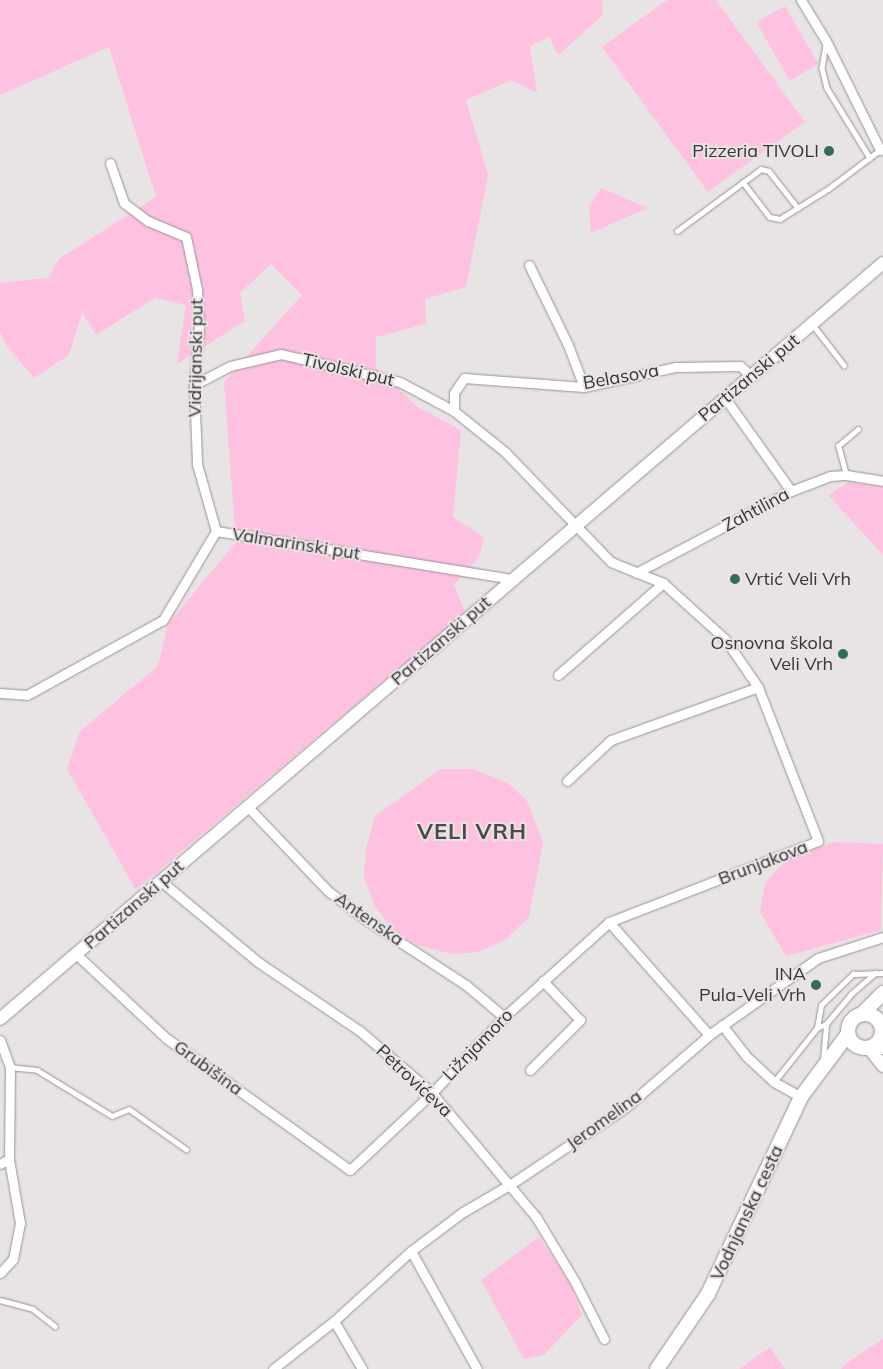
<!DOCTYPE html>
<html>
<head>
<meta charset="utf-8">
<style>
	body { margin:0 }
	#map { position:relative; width:883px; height:1369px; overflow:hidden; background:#e8e3e5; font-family:Mulish,sans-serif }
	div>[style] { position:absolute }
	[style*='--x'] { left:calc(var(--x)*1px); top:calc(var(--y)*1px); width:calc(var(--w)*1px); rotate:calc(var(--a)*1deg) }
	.green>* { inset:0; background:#fec1e0; transform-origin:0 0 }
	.roads { filter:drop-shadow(0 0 1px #989395) drop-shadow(0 0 1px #989395) }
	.lane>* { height:4.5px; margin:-2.25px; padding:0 2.25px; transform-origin:2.25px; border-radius:2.25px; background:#fff }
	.street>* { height:9px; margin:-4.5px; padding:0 4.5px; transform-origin:4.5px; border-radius:4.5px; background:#fff }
	.secondary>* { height:12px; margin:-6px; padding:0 6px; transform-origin:6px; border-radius:6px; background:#fff }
	.primary>* { height:14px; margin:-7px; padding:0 7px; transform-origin:7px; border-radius:7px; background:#fff }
	.primary>.ring { margin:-7px; padding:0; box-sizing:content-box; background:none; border:14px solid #fff; border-radius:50% }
	.dots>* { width:14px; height:14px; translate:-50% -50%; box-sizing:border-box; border:2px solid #e8e3e5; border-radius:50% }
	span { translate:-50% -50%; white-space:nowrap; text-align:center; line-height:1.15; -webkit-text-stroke:4px #e8e3e5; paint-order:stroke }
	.poi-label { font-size:18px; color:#363435 }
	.right { translate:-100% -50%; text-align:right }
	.left { translate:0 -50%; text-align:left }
	.street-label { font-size:18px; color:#363435 }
	.district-label { font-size:22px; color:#4d494b; font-weight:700; letter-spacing:1px }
</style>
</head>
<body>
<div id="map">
	<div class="green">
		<i style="clip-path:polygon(0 0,602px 0,603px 15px,558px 55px,549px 37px,530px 46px,537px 93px,511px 80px,466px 100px,488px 175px,466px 287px,425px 299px,426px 324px,376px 337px,376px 368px,418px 407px,461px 430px,453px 517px,484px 537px,479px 557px,454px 585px,465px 612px,136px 890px,67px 769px,80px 731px,158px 666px,168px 624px,236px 542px,224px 382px,302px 295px,271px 264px,240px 293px,245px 321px,177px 364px,186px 305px,155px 298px,96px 335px,82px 312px,69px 355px,34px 378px,6px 345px,0 331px,0 283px,48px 278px,59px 259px,156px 197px,109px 47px,0 95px)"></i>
		<i style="clip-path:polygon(667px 0,716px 0,805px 122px,708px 192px,602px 47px)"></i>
		<i style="left:785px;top:6px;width:67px;height:33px;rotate:60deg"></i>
		<i style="clip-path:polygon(601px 188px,647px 208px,591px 233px,589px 206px)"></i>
		<i style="clip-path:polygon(849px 482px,883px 487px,883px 555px,828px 495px)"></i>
		<i style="clip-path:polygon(441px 769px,473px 769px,508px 783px,527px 801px,543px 842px,529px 917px,506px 939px,479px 952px,452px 954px,417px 945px,396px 932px,375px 907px,364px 877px,366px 848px,375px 816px)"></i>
		<i style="clip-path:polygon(835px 842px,883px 844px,881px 930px,786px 956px,760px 912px,765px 883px,787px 859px)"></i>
		<i style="clip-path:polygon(539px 1237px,571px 1285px,582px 1315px,544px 1355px,524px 1359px,481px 1280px)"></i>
		<i style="clip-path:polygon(883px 1339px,883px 1369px,841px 1369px,851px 1360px)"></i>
		<i style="clip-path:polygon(770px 1347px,785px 1369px,739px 1369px)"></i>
	</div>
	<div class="roads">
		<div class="lane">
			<i style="--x:826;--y:45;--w:23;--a:100"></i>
			<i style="--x:822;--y:68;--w:21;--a:76"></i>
			<i style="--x:827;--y:88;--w:82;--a:58.4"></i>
			<i style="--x:743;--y:182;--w:44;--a:52.4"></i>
			<i style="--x:770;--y:217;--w:10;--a:11"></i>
			<i style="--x:780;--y:219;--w:57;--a:-32"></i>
			<i style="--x:828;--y:189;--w:65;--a:-36.9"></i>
			<i style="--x:677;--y:231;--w:104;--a:-36.4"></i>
			<i style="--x:761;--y:169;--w:8;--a:14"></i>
			<i style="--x:769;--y:171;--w:47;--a:51.9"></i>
			<i style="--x:813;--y:325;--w:51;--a:52.2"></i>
			<i style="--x:846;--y:475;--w:30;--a:-105"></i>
			<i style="--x:838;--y:446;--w:26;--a:-40"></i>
			<i style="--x:817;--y:1028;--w:10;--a:-24"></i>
			<i style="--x:826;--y:1024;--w:39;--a:-50"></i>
			<i style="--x:851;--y:994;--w:32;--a:-41"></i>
			<i style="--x:823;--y:1060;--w:36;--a:-85"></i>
			<i style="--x:10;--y:1067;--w:27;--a:6"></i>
			<i style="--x:37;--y:1070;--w:88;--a:31.5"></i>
			<i style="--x:112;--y:1116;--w:18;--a:-22"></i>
			<i style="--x:129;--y:1109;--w:70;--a:35.1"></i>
			<i style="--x:774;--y:1082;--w:69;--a:-51.5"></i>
			<i style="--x:817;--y:1028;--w:23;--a:-80"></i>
			<i style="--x:821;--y:1005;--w:45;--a:-44.1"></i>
			<i style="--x:853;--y:974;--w:30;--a:-2"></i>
			<i style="--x:0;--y:1300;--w:34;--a:15"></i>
			<i style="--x:33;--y:1309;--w:28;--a:38"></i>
		</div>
		<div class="street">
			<i style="--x:801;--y:0;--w:48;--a:58.6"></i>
			<i style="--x:826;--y:41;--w:122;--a:63.6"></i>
			<i style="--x:110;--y:163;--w:42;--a:70.7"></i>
			<i style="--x:124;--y:203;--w:30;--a:37"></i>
			<i style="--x:148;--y:221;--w:41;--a:22.8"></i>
			<i style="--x:186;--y:237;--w:53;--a:78.1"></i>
			<i style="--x:197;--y:289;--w:38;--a:87"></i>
			<i style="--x:199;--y:327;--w:58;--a:94.9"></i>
			<i style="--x:194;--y:385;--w:79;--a:87.8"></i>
			<i style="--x:197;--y:464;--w:70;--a:74.2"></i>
			<i style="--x:529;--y:265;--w:89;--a:64"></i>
			<i style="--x:568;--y:345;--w:45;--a:69.1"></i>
			<i style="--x:725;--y:398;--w:114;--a:54.6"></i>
			<i style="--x:454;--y:411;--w:18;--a:-90"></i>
			<i style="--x:454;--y:393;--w:18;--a:-56"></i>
			<i style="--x:464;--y:378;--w:120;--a:4.3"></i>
			<i style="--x:584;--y:387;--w:94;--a:-12.3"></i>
			<i style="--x:676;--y:367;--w:64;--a:-0.9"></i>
			<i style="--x:740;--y:366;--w:15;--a:42"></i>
			<i style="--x:636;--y:573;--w:175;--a:-27.9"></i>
			<i style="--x:791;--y:491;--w:42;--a:-21"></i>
			<i style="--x:830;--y:476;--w:16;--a:-4"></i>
			<i style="--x:846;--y:475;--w:37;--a:9"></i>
			<i style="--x:558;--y:675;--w:140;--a:-41.2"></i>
			<i style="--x:0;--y:693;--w:27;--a:4"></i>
			<i style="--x:27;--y:695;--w:155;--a:-28.9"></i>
			<i style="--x:163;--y:620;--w:104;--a:-59.2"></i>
			<i style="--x:216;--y:531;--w:301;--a:9.2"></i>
			<i style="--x:567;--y:781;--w:60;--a:-43"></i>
			<i style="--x:611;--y:740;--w:156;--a:-19.8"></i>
			<i style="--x:247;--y:806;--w:117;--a:46.4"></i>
			<i style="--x:328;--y:891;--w:46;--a:37.1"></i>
			<i style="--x:365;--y:919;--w:121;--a:33.2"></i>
			<i style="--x:466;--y:985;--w:50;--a:40.1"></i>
			<i style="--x:162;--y:882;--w:125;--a:39.8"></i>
			<i style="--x:258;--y:962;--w:123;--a:34.1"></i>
			<i style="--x:360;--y:1031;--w:95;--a:40.7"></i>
			<i style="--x:432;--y:1093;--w:162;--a:50"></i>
			<i style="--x:536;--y:1217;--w:76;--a:59"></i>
			<i style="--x:575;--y:1282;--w:64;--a:63"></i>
			<i style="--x:609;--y:922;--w:151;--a:48.5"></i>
			<i style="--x:76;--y:954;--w:123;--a:43"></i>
			<i style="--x:166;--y:1038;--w:226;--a:35.7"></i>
			<i style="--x:350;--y:1170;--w:112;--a:-43.2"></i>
			<i style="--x:432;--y:1093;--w:105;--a:-46.5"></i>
			<i style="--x:504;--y:1017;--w:142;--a:-42.1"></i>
			<i style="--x:609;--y:922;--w:224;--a:-21.2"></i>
			<i style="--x:818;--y:841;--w:165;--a:-111.3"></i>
			<i style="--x:758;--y:687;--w:58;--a:-124.5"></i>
			<i style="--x:725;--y:639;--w:84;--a:-137.9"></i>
			<i style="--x:663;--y:583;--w:56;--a:-158"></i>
			<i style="--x:611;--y:562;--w:153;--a:-133.9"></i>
			<i style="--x:505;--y:452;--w:65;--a:-141.2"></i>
			<i style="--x:454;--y:411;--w:61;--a:-151.8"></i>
			<i style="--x:400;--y:382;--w:122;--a:-166.8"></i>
			<i style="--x:281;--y:354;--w:52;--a:166.8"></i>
			<i style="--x:230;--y:366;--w:41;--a:152.2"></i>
			<i style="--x:722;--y:1025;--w:39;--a:52"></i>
			<i style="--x:746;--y:1056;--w:38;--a:43"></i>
			<i style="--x:774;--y:1082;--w:31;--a:29"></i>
			<i style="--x:0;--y:1040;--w:29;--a:70"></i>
			<i style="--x:10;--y:1067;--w:92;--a:90.6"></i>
			<i style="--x:9;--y:1159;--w:10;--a:151"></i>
			<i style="--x:530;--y:1070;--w:71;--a:-45"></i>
			<i style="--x:580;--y:1020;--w:54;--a:-133.5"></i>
			<i style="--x:411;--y:1251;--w:135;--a:60.8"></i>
			<i style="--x:0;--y:1273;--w:19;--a:-47"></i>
			<i style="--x:13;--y:1259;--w:37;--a:-79"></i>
			<i style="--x:20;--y:1223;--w:65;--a:-99.8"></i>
			<i style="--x:334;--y:1321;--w:56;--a:59.7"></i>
			<i style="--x:273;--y:1369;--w:78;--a:-38.2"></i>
			<i style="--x:334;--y:1321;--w:104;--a:-42.3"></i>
			<i style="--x:411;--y:1251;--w:65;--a:-36.9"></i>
			<i style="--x:463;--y:1212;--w:56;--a:-30.3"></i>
			<i style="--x:511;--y:1184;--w:138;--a:-33.8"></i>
			<i style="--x:626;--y:1107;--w:110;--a:-40.9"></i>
			<i style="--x:709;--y:1035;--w:71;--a:-35.3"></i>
			<i style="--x:767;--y:994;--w:62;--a:-35.2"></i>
			<i style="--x:818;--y:958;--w:68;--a:-17.9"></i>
		</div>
		<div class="secondary">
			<i style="--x:0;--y:1019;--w:1162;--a:-40.57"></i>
			<i style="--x:879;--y:1041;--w:8;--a:60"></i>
			<i style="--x:869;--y:1048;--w:23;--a:52"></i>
		</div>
		<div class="primary">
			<i class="ring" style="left:848px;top:1014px;width:20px;height:20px"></i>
			<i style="--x:862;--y:1014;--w:30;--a:-45"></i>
			<i style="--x:657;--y:1369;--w:91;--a:-55.8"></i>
			<i style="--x:708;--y:1294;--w:218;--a:-64.7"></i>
			<i style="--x:801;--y:1097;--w:79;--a:-53.3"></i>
		</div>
	</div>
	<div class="dots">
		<i style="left:829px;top:151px;background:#356d54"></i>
		<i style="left:735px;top:579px;background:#356d54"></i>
		<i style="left:843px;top:654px;background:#356d54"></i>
		<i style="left:816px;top:985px;background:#356d54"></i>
	</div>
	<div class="poi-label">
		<span class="right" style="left:819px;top:151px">Pizzeria TIVOLI</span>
		<span class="left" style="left:745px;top:579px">Vrtić Veli Vrh</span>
		<span class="right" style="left:833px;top:654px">Osnovna škola<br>Veli Vrh</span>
		<span class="right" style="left:806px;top:985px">INA<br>Pula-Veli Vrh</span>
	</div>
	<div class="street-label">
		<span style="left:196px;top:358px;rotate:-89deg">Vidrijanski put</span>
		<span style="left:348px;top:370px;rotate:13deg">Tivolski put</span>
		<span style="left:621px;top:377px;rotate:-10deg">Belasova</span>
		<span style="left:749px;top:378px;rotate:-40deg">Partizanski put</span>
		<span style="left:756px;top:510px;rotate:-28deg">Zahtilina</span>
		<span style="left:296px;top:544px;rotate:9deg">Valmarinski put</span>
		<span style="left:441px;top:641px;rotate:-41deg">Partizanski put</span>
		<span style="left:763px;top:863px;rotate:-21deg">Brunjakova</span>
		<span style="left:134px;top:905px;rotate:-41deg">Partizanski put</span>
		<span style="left:369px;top:919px;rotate:35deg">Antenska</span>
		<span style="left:478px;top:1045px;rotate:-46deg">Ližnjamoro</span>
		<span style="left:208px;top:1068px;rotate:36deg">Grubišina</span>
		<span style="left:414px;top:1081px;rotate:43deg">Petrovićeva</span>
		<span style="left:604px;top:1120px;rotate:-36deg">Jeromelina</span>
		<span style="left:747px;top:1213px;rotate:-65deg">Vodnjanska cesta</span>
	</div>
	<div class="district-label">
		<span style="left:472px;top:832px">VELI VRH</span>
	</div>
</div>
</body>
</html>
